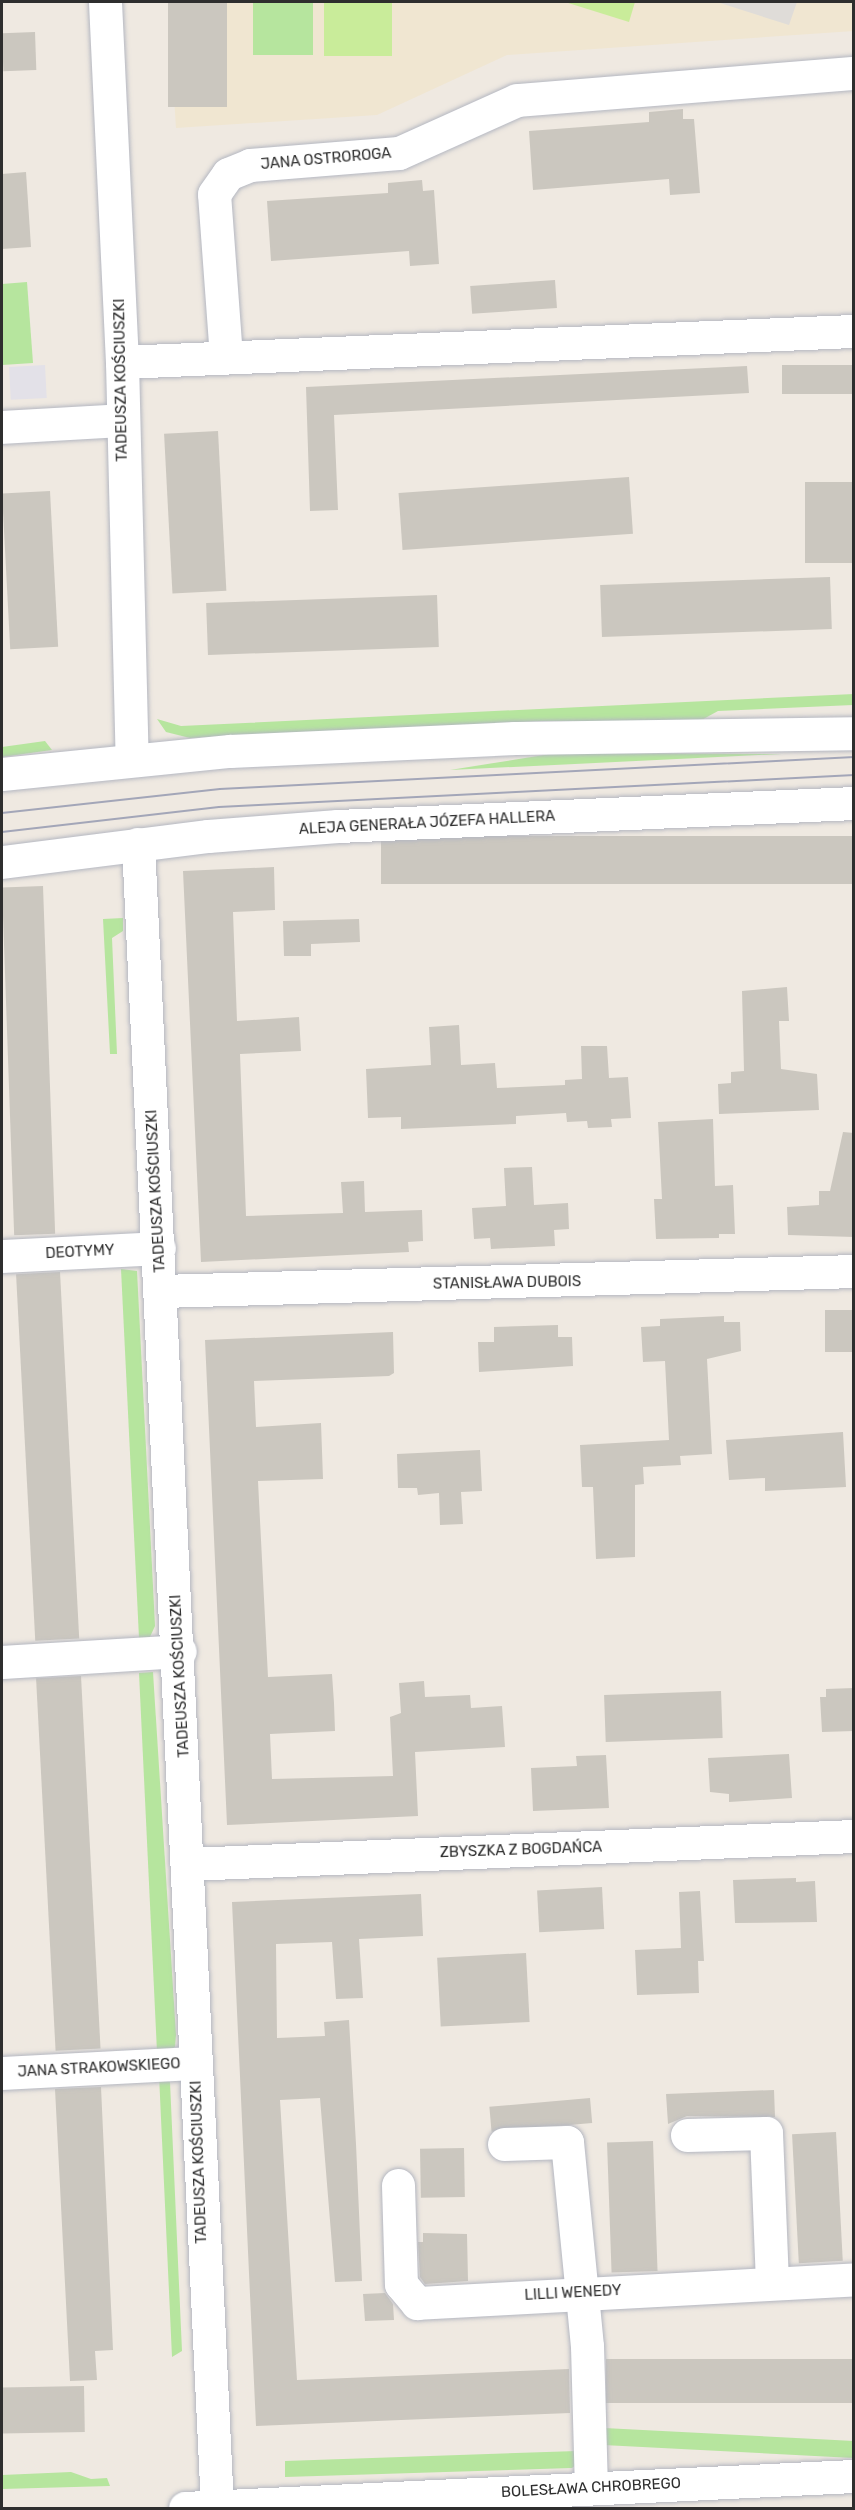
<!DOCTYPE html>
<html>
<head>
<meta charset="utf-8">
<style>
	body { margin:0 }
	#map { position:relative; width:855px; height:2510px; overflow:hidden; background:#efe9e1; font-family:Rubik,sans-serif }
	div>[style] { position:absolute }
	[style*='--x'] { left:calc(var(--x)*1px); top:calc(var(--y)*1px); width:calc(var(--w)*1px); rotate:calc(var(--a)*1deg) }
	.industrial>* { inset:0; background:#e3e1e8; transform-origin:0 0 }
	.education>* { inset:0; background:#f0e6d1 }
	.green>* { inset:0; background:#b6e59e; transform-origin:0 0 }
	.pitch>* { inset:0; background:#c9ec9a; transform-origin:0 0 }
	.plaza>* { inset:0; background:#dfdcd8 }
	.building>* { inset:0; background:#cbc7bf; transform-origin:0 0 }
	.roads { filter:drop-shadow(0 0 2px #b4b7c1) drop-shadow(0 0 2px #b4b7c1) }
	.street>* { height:33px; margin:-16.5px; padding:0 16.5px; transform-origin:16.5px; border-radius:16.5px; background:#fff }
	.secondary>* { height:33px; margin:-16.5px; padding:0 16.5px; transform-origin:16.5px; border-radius:16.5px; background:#fff }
	.tram>* { height:1.5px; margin:-0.75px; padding:0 0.75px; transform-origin:0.75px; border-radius:0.75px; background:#a3a6b8 }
	span { translate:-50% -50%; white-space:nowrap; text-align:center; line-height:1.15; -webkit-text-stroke:4.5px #fff; paint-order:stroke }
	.street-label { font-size:15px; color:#2e2e2e }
	.frame { position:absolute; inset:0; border:3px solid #2e2e2e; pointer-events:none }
</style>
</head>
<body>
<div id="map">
	<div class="industrial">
		<i style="left:45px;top:365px;width:33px;height:36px;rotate:87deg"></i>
	</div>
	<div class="education">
		<i style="clip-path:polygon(168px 2px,853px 2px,854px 31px,507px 55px,377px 115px,176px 128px)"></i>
	</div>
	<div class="green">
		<i style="left:253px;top:2px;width:60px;height:53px"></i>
		<i style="clip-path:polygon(27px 282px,33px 363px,2px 365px,2px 284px)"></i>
		<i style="clip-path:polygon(854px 694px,853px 705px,718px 711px,698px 722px,544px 721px,190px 738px,166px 732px,157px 719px,181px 726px)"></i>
		<i style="clip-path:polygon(45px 741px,52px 750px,2px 757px,2px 747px)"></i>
		<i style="clip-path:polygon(550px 754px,571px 753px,782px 754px,450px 770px)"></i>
		<i style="clip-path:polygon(123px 918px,123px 931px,112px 938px,117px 1054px,110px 1054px,103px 919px)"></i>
		<i style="clip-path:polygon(121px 1269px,137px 1271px,155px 1626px,149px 1639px,139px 1638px)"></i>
		<i style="clip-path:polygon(153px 1672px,176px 2035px,175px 2047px,165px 2052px,157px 2052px,139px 1673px)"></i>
		<i style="clip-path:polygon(159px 2075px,170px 2082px,178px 2262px,182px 2351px,172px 2357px)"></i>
		<i style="left:854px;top:2441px;width:17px;height:255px;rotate:93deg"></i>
		<i style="clip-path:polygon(577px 2451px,577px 2464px,572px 2468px,285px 2477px,285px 2461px)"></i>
		<i style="clip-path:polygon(71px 2472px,91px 2479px,107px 2478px,110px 2486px,2px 2489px,2px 2475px)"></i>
	</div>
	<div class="pitch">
		<i style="left:324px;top:2px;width:68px;height:54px"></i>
		<i style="clip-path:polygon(565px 2px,635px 2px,629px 22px)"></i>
	</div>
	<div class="plaza">
		<i style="clip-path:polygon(717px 2px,797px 2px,789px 25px)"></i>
	</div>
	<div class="building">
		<i style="left:168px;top:2px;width:59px;height:105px"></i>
		<i style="left:35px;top:32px;width:38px;height:33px;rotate:88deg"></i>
		<i style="clip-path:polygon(683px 109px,683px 119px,694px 119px,700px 193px,670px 195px,669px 179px,533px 190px,529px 131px,649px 122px,649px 112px)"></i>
		<i style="clip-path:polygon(26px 172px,31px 247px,2px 249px,2px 174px)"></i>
		<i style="clip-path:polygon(422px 180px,423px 191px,434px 190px,439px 264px,410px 266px,409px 251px,271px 261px,267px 201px,388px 193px,388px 183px)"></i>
		<i style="left:555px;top:280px;width:28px;height:85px;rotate:86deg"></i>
		<i style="left:854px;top:365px;width:29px;height:72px;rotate:90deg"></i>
		<i style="clip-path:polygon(747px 366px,749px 393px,334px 415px,338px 510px,310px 511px,306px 387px)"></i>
		<i style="left:218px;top:431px;width:160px;height:54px;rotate:87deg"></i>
		<i style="left:629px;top:477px;width:57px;height:231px;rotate:86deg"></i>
		<i style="left:854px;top:482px;width:81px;height:49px;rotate:90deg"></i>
		<i style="left:50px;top:491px;width:156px;height:48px;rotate:87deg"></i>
		<i style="left:830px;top:577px;width:52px;height:230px;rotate:88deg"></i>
		<i style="left:437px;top:595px;width:52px;height:231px;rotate:88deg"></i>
		<i style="left:854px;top:836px;width:48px;height:473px;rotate:90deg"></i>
		<i style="clip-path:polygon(274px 867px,275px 910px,233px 912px,237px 1021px,299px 1017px,301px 1051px,240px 1054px,246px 1216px,343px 1213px,341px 1182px,364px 1181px,365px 1212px,422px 1210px,423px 1241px,408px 1242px,409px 1252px,201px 1262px,183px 871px)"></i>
		<i style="left:43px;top:886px;width:348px;height:41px;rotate:88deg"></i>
		<i style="clip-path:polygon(359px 919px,360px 942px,311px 944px,311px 956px,284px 956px,283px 921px)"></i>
		<i style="clip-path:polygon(787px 987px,789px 1021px,779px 1021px,781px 1069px,817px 1074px,819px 1110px,719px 1114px,718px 1084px,731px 1083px,731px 1072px,744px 1071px,742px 991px)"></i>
		<i style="clip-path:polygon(459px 1025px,461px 1065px,495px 1063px,497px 1088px,565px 1085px,565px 1080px,582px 1079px,581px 1046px,607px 1046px,609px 1078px,628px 1077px,631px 1118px,611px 1119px,612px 1127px,588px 1128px,587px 1121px,567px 1122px,566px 1113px,516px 1116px,516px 1124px,401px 1129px,401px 1117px,368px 1118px,366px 1069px,431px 1065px,429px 1027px)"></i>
		<i style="clip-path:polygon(713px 1119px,715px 1186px,733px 1185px,735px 1234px,719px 1234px,719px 1238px,656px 1239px,654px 1199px,662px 1199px,658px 1122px)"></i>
		<i style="clip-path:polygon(843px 1132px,854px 1133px,854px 1237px,788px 1235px,787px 1207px,819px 1205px,819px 1191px,830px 1191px)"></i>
		<i style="clip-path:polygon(532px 1167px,534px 1205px,568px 1203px,569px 1229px,554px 1230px,555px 1246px,491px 1249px,490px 1238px,474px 1239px,472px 1208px,506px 1206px,504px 1168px)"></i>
		<i style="left:60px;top:1272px;width:367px;height:44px;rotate:87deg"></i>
		<i style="left:854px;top:1310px;width:42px;height:29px;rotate:90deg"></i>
		<i style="clip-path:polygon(724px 1316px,724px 1322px,740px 1322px,741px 1351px,707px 1359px,712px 1454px,680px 1456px,681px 1465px,643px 1467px,644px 1484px,635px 1485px,635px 1557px,596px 1559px,593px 1487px,582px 1487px,580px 1445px,669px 1440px,665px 1361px,643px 1362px,641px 1327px,660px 1326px,660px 1319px)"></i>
		<i style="clip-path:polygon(558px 1325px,558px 1337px,572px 1337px,573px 1366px,479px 1372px,478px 1342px,494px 1342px,494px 1327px)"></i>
		<i style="clip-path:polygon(393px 1332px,394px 1373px,389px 1376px,254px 1381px,256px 1427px,321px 1423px,323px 1479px,258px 1481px,268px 1677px,332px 1674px,334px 1703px,335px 1731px,270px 1734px,272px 1779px,393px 1776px,390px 1717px,401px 1713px,399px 1683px,424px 1681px,425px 1697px,470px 1695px,471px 1708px,502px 1706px,505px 1747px,415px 1752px,418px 1816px,227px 1825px,205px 1340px)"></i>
		<i style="clip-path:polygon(843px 1432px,846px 1487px,765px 1491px,765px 1478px,729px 1480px,726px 1440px)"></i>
		<i style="clip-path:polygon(480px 1450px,482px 1491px,461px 1492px,463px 1524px,440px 1525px,439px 1493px,418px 1495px,417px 1488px,398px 1488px,397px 1454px)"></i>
		<i style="left:81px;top:1676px;width:373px;height:45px;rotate:87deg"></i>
		<i style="clip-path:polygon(854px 1688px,854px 1731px,822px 1732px,820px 1697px,826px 1697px,826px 1689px)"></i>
		<i style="left:721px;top:1691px;width:47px;height:117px;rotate:88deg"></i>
		<i style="clip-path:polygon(789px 1754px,792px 1798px,729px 1802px,729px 1794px,710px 1792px,708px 1758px)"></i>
		<i style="clip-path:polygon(606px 1755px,609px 1808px,533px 1811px,531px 1768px,577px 1766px,576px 1756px)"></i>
		<i style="clip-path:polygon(796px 1878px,796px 1882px,815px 1881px,817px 1922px,735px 1923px,733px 1880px)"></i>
		<i style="left:602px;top:1887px;width:42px;height:65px;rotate:87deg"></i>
		<i style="clip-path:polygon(700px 1891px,704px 1961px,698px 1961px,699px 1993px,637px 1995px,635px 1950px,681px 1948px,679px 1892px)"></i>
		<i style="clip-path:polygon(421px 1894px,423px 1936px,359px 1939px,363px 1998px,336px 1999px,332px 1942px,276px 1944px,277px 2038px,325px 2036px,324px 2022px,349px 2020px,356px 2144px,362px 2281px,335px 2282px,320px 2098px,280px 2100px,297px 2380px,569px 2369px,570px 2413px,256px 2426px,232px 1902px)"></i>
		<i style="left:526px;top:1953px;width:69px;height:89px;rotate:87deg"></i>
		<i style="clip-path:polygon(101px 2087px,113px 2350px,95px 2351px,97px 2380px,70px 2381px,55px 2089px)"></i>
		<i style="clip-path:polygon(774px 2090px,775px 2117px,687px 2116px,668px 2124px,666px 2094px)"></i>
		<i style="left:590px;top:2098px;width:25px;height:101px;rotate:85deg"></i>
		<i style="left:836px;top:2132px;width:129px;height:44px;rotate:87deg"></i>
		<i style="left:653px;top:2141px;width:130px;height:46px;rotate:88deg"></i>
		<i style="left:464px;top:2148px;width:49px;height:44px;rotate:89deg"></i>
		<i style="clip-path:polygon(423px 2233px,467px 2234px,468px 2281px,425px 2284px,420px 2277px,418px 2242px,423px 2242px)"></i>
		<i style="clip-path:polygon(385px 2293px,393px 2304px,394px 2320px,365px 2321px,363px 2294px)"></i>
		<i style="left:854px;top:2359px;width:44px;height:248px;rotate:90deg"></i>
		<i style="left:84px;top:2386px;width:46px;height:82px;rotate:89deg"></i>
	</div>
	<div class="roads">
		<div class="street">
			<i style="--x:105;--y:2;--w:360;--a:87.3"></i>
			<i style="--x:122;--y:362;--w:396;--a:88.6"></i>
			<i style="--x:226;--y:357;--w:163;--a:-94.2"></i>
			<i style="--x:214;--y:194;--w:24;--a:-55"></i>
			<i style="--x:228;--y:174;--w:24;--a:-22"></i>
			<i style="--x:250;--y:165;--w:149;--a:-4.6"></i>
			<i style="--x:399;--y:153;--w:129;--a:-24.2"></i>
			<i style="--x:517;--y:100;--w:338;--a:-4.6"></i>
			<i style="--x:122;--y:362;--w:733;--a:-2.43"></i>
			<i style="--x:2;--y:427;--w:120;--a:-3.3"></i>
			<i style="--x:2;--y:1256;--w:157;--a:-2.9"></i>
			<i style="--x:161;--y:1291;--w:693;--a:-1.65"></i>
			<i style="--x:2;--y:1662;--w:178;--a:-3.5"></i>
			<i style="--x:189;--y:1864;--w:666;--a:-2.41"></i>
			<i style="--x:2;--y:2073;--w:194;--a:-3"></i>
			<i style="--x:687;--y:2135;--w:79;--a:-1.5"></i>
			<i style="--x:766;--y:2133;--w:149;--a:87.7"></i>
			<i style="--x:504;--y:2144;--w:63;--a:-1.8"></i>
			<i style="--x:567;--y:2142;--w:205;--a:84.4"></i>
			<i style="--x:587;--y:2346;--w:140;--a:88.4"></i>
			<i style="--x:398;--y:2185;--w:99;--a:88.3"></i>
			<i style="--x:401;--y:2284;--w:25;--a:50"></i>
			<i style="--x:417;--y:2303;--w:438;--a:-3.1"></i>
		</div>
		<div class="secondary">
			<i style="--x:2;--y:774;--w:229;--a:-5.8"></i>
			<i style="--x:230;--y:751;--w:285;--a:-2.6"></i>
			<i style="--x:515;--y:738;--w:339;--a:-0.8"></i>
			<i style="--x:138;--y:844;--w:1666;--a:87.28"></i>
			<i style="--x:2;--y:862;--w:208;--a:-7.2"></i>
			<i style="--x:208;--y:836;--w:130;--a:-4.4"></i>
			<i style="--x:338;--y:826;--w:517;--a:-2.55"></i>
			<i style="--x:185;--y:2508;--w:670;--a:-2.74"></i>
		</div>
	</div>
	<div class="tram">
		<i style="--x:2;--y:813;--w:219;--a:-6.3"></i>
		<i style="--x:220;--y:789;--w:635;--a:-2.89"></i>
		<i style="--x:2;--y:832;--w:218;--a:-6.6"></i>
		<i style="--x:219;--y:807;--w:636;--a:-2.88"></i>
	</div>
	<div class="street-label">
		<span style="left:326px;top:159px;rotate:-5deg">JANA OSTROROGA</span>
		<span style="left:121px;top:380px;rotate:-91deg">TADEUSZA KOŚCIUSZKI</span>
		<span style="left:427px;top:823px;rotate:-3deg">ALEJA GENERAŁA JÓZEFA HALLERA</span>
		<span style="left:156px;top:1191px;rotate:-93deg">TADEUSZA KOŚCIUSZKI</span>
		<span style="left:80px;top:1252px;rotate:-3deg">DEOTYMY</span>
		<span style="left:507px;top:1283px;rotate:-1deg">STANISŁAWA DUBOIS</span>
		<span style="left:180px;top:1676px;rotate:-93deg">TADEUSZA KOŚCIUSZKI</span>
		<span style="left:521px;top:1850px;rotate:-2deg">ZBYSZKA Z BOGDAŃCA</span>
		<span style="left:99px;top:2068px;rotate:-3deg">JANA STRAKOWSKIEGO</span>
		<span style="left:199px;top:2162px;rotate:-92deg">TADEUSZA KOŚCIUSZKI</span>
		<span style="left:573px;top:2293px;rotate:-3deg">LILLI WENEDY</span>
		<span style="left:591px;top:2488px;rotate:-3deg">BOLESŁAWA CHROBREGO</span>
	</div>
	<div class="frame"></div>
</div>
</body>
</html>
